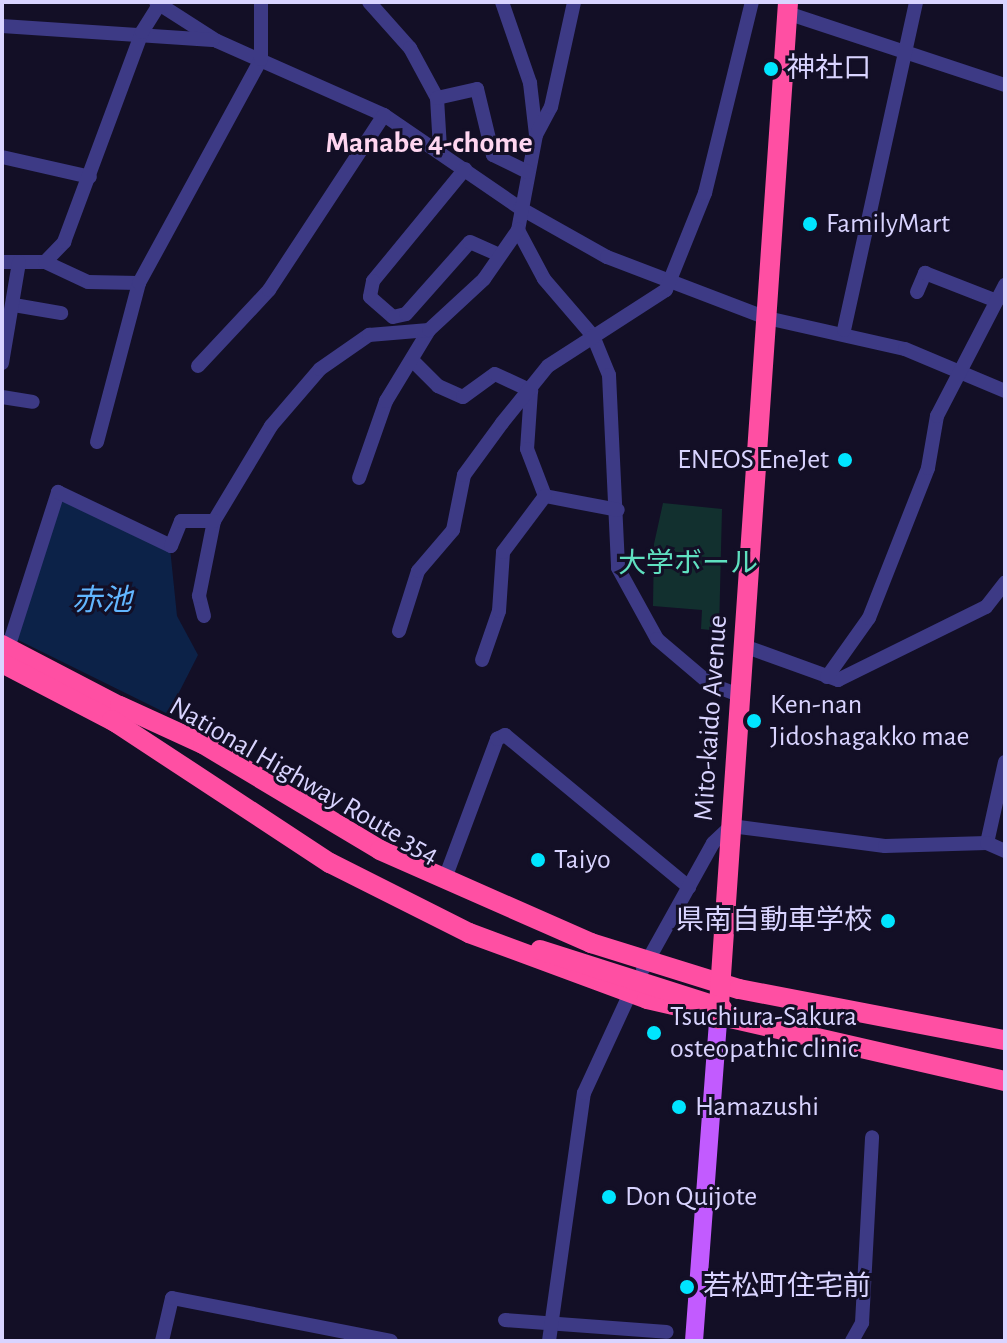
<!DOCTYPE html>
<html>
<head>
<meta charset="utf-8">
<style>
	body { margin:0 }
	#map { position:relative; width:1007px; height:1343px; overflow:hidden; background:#130f26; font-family:"Alegreya Sans","Noto Sans JP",sans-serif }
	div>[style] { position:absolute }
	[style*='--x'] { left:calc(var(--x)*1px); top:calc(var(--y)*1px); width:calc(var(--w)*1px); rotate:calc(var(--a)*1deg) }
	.green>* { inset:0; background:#12302f }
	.water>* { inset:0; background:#0c2248 }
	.minor>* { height:14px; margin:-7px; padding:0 7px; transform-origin:7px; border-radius:7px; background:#3d3a85 }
	.major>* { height:18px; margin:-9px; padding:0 9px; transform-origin:9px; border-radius:9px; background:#c25bff }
	.highway>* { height:20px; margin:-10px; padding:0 10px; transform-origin:10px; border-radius:10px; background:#ff4fa3 }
	.highway-bridge>* { height:20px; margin:-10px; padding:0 10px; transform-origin:10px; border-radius:10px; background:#ff4fa3 }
	.dots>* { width:22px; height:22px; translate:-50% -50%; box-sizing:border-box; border:4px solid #130f26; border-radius:50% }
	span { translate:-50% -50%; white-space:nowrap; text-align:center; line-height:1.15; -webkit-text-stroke:6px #130f26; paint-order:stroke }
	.poi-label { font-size:28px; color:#d9d4ff }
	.left { translate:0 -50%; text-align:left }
	.right { translate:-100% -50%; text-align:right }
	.park-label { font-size:28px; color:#5fe0c0 }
	.street-label { font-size:28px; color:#d9d4ff }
	.neighbourhood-label { font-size:30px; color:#ffd6f0; font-weight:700 }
	.water-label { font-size:30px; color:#62b6ff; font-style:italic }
	.frame { position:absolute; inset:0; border:4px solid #d9d4ff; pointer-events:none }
</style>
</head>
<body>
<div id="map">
	<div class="green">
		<i style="clip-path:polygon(663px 503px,722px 509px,719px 631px,701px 629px,702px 610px,653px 606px,654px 544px)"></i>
	</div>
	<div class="water">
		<i style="clip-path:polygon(60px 494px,170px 548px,177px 616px,198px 655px,168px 714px,14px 638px)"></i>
	</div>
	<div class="minor">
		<i style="--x:156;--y:2;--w:72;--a:32.6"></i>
		<i style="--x:217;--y:41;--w:183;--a:23.9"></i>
		<i style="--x:384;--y:115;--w:165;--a:34.4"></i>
		<i style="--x:520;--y:208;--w:100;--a:29.4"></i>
		<i style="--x:607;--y:257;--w:171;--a:20.9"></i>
		<i style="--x:767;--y:318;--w:141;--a:12.7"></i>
		<i style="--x:905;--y:349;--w:108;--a:22.8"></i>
		<i style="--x:369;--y:2;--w:62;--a:48.3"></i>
		<i style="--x:410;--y:48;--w:57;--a:61.6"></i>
		<i style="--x:437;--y:98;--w:50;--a:86.6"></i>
		<i style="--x:502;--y:2;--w:86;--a:70.9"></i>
		<i style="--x:530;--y:83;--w:52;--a:83.4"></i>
		<i style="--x:536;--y:135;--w:97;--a:100.7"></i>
		<i style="--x:518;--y:230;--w:55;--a:62"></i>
		<i style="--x:544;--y:279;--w:75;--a:49.3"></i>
		<i style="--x:593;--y:336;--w:42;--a:67.7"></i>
		<i style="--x:609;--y:375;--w:193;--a:87.3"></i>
		<i style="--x:618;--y:568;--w:81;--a:61.2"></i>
		<i style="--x:657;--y:639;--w:70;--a:40.3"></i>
		<i style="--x:710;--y:684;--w:33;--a:21"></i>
		<i style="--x:787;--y:13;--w:230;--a:18.3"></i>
		<i style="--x:2;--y:26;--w:211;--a:3.8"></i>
		<i style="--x:437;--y:98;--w:41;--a:-12.7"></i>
		<i style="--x:477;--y:89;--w:68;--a:76.4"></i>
		<i style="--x:493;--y:155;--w:39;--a:26"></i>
		<i style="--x:536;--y:135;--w:32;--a:-62"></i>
		<i style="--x:551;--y:107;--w:107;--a:-77.6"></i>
		<i style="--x:2;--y:157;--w:90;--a:12.8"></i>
		<i style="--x:465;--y:169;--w:145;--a:129.4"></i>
		<i style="--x:373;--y:281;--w:16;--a:101"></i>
		<i style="--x:370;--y:297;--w:30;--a:41"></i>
		<i style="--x:393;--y:317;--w:13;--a:-13"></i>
		<i style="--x:406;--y:314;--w:96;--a:-48.4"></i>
		<i style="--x:470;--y:242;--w:30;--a:24"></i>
		<i style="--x:2;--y:262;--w:43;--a:0"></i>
		<i style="--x:45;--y:262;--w:47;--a:24.9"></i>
		<i style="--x:88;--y:282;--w:51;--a:1.1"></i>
		<i style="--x:45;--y:262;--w:28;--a:-46"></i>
		<i style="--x:64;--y:242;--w:224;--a:-69.6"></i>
		<i style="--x:142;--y:32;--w:36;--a:-58"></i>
		<i style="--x:917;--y:292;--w:21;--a:-67"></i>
		<i style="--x:925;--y:273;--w:77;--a:21.3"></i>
		<i style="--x:14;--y:305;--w:48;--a:9.7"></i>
		<i style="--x:844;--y:330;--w:336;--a:-77.6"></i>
		<i style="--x:414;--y:362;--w:34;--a:45"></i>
		<i style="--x:438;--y:386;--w:27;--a:24"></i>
		<i style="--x:463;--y:397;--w:39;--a:-36"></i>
		<i style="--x:495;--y:374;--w:40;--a:25"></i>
		<i style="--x:531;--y:391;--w:58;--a:93.9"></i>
		<i style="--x:527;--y:449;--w:50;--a:69"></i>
		<i style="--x:545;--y:496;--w:74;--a:10.9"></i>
		<i style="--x:2;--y:363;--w:102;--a:-80.4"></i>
		<i style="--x:198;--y:366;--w:104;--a:-46.9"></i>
		<i style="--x:269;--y:290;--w:209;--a:-56.7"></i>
		<i style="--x:2;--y:397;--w:31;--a:9"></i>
		<i style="--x:97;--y:442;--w:164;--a:-75.2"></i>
		<i style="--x:139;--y:283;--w:255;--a:-61.4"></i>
		<i style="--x:261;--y:59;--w:57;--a:-90"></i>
		<i style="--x:359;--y:478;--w:82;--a:-70.7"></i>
		<i style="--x:386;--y:401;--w:83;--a:-58.8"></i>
		<i style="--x:204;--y:616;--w:21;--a:-104"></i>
		<i style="--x:199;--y:596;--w:76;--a:-78.7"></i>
		<i style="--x:214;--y:521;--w:111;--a:-59"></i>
		<i style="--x:271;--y:426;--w:75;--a:-49.3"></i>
		<i style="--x:320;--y:369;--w:60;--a:-34.8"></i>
		<i style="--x:369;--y:335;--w:60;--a:-4.8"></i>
		<i style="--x:429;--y:330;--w:75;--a:-42.8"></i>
		<i style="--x:484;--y:279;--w:60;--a:-55.2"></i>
		<i style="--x:399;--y:631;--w:63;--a:-72.4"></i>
		<i style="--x:418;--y:571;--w:54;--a:-49.5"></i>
		<i style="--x:453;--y:530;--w:56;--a:-78.7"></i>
		<i style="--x:464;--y:475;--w:64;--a:-53.8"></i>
		<i style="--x:502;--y:423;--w:73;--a:-51.1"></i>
		<i style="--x:548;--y:366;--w:140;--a:-32.8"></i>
		<i style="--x:666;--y:290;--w:105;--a:-68.1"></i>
		<i style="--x:705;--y:193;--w:197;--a:-76.2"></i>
		<i style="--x:744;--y:646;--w:100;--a:19.9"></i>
		<i style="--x:838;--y:680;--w:165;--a:-26.3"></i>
		<i style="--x:986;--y:607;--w:31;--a:-52"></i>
		<i style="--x:8;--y:648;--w:164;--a:-72.2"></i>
		<i style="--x:58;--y:492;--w:125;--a:25.5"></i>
		<i style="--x:171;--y:546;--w:27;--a:-68"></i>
		<i style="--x:181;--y:521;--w:33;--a:0"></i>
		<i style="--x:482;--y:660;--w:52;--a:-70.9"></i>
		<i style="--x:499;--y:611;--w:59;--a:-86.1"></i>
		<i style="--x:503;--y:552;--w:70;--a:-53.1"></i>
		<i style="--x:827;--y:677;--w:72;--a:-54.6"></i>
		<i style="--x:869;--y:618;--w:161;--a:-68.5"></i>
		<i style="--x:928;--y:468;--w:53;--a:-80.2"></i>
		<i style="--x:937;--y:416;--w:148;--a:-62.6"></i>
		<i style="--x:987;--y:843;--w:83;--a:-77.5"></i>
		<i style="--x:444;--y:881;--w:152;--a:-69.5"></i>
		<i style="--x:497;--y:739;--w:9;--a:-27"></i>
		<i style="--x:505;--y:735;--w:239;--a:39.6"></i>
		<i style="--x:643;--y:969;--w:144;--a:-60.9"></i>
		<i style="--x:713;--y:843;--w:25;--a:-43"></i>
		<i style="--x:731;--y:826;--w:155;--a:7.4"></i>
		<i style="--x:885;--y:846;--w:102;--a:-1.7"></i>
		<i style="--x:987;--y:843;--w:20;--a:24"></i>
		<i style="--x:505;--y:1320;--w:162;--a:4.2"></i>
		<i style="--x:162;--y:1341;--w:44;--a:-76.9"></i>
		<i style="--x:172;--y:1298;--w:223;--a:11.1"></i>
		<i style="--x:549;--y:1341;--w:250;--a:-82"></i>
		<i style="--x:584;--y:1093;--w:117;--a:-65.2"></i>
		<i style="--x:852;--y:1341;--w:21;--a:-61"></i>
		<i style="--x:862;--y:1323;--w:186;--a:-86.9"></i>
	</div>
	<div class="major">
		<i style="--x:694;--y:1341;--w:323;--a:-85.7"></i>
	</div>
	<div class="highway">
		<i style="--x:2;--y:645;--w:144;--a:27.6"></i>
		<i style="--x:2;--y:663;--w:136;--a:27.5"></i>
		<i style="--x:120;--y:706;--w:91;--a:24.6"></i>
		<i style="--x:203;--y:744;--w:206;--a:30.9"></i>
		<i style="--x:380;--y:850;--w:231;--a:23.8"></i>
		<i style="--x:591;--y:943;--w:155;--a:17.3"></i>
		<i style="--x:739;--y:989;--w:271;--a:10.9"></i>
		<i style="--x:112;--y:720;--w:261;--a:33.3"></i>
		<i style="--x:330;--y:863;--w:156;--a:26.7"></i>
		<i style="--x:469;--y:933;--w:190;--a:20.3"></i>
		<i style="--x:647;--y:999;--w:367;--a:12.9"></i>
		<i style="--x:718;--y:1019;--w:1019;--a:-86.06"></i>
	</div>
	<div class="highway-bridge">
		<i style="--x:540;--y:950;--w:191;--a:17.7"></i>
	</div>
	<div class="dots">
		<i style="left:771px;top:69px;background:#00e5ff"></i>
		<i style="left:810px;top:224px;background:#00e5ff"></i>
		<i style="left:845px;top:460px;background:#00e5ff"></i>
		<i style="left:754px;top:721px;background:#00e5ff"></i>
		<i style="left:538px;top:860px;background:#00e5ff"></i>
		<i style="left:888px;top:921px;background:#00e5ff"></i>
		<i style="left:654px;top:1033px;background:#00e5ff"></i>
		<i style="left:679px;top:1107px;background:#00e5ff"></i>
		<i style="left:609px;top:1197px;background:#00e5ff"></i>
		<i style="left:687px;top:1287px;background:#00e5ff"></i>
	</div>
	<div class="poi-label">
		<span class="left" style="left:787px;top:69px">神社口</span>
		<span class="left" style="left:826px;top:224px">FamilyMart</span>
		<span class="right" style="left:829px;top:460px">ENEOS EneJet</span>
		<span class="left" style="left:770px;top:721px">Ken-nan<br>Jidoshagakko mae</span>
		<span class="left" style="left:554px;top:860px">Taiyo</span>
		<span class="right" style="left:872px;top:921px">県南自動車学校</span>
		<span class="left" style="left:670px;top:1033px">Tsuchiura-Sakura<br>osteopathic clinic</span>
		<span class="left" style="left:695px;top:1107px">Hamazushi</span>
		<span class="left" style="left:625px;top:1197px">Don Quijote</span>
		<span class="left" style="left:703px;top:1287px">若松町住宅前</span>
	</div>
	<div class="park-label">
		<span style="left:688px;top:564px">大学ボール</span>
	</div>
	<div class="street-label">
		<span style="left:711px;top:718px;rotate:-86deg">Mito-kaido Avenue</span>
		<span style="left:304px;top:781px;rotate:30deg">National Highway Route 354</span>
	</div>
	<div class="neighbourhood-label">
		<span style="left:429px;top:143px">Manabe 4-chome</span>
	</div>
	<div class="water-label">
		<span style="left:102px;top:601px">赤池</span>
	</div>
	<div class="frame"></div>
</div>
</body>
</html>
